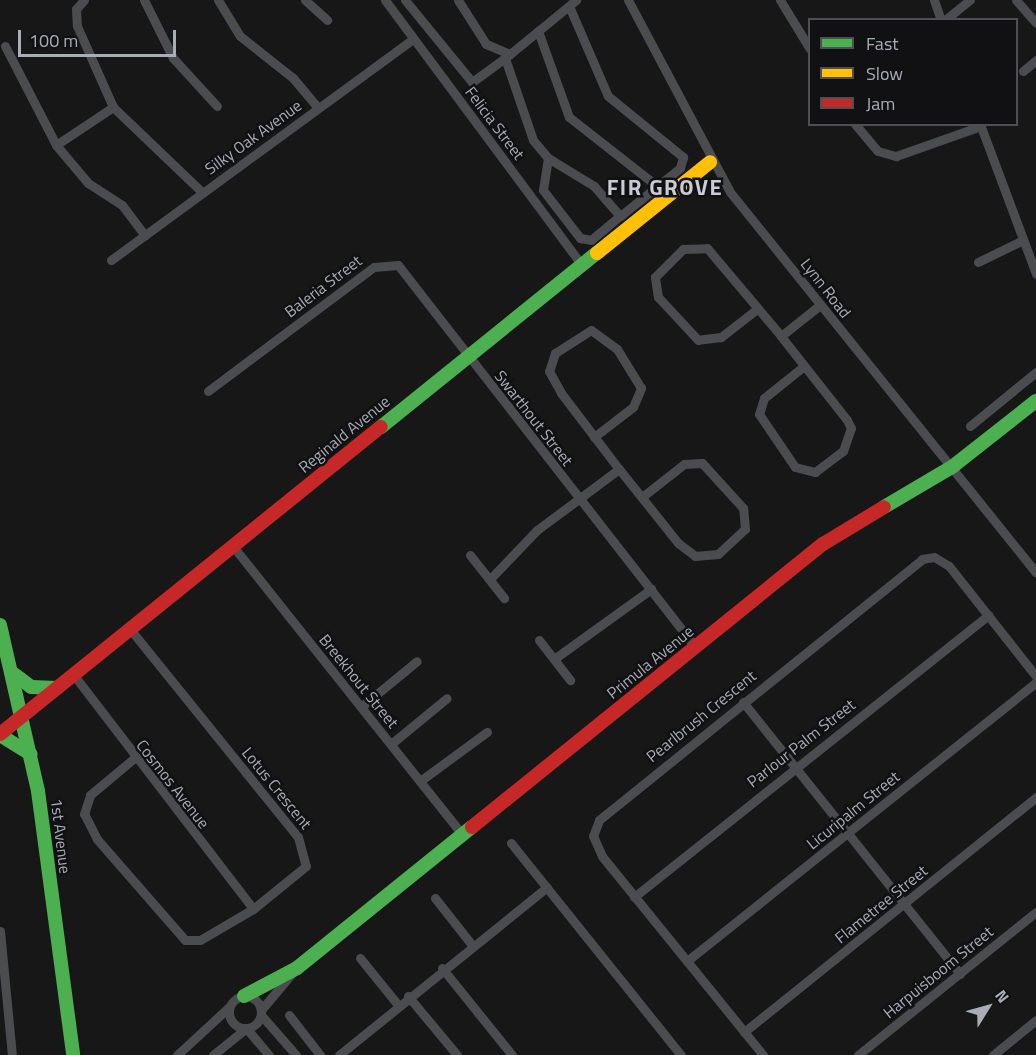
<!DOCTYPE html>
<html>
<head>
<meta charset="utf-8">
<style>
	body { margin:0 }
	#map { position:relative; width:1036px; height:1055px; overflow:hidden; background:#171717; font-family:"Titillium Web",sans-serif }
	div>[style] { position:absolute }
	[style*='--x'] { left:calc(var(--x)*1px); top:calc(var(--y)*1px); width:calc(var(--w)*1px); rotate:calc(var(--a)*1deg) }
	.street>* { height:9px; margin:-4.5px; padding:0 4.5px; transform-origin:4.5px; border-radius:4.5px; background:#4b4c50 }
	.street>.ring { margin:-4.5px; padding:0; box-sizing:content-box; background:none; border:9px solid #4b4c50; border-radius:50% }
	.fast>* { height:14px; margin:-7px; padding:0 7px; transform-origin:7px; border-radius:7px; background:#4caf50 }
	.slow>* { height:14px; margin:-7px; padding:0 7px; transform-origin:7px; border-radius:7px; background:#ffc107 }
	.jam>* { height:14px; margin:-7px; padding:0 7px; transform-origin:7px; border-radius:7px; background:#c62828 }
	span { translate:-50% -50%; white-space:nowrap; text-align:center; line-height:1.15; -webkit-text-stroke:5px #111113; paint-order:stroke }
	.street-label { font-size:16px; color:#a8adb8 }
	.district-label { font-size:22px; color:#c9ccd4; font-weight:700; letter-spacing:1.5px }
	.legend { position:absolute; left:808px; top:18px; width:210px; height:108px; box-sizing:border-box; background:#111113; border:2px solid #4d4f55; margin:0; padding:8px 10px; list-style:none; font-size:18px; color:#a8adb8 }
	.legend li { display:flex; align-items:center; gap:12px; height:30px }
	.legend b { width:30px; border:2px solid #4d4f55 }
	.north { position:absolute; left:958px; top:977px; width:60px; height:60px; -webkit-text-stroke:4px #111113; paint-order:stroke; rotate:53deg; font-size:16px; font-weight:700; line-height:24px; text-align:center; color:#a8adb8 }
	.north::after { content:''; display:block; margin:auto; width:21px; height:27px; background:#a8adb8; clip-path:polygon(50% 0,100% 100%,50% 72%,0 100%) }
	.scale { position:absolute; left:18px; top:30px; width:158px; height:27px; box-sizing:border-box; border:3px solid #a8adb8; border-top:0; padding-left:8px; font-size:18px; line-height:21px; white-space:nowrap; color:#a8adb8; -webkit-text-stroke:4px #111113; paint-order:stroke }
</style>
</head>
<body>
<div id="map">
	<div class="street">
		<i style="--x:84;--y:0;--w:12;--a:132"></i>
		<i style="--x:76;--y:9;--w:17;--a:87"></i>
		<i style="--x:77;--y:26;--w:89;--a:66"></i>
		<i style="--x:113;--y:107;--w:124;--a:43.7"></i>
		<i style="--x:144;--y:0;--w:65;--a:63.4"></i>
		<i style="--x:173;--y:58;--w:65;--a:47.5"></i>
		<i style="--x:218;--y:0;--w:42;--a:58.6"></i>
		<i style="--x:240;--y:36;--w:68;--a:38.4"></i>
		<i style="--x:293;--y:78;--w:39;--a:50"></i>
		<i style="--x:305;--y:0;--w:30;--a:42"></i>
		<i style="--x:385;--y:0;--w:329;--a:53.4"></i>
		<i style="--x:405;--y:0;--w:106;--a:50.7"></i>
		<i style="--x:472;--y:82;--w:41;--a:-36"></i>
		<i style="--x:458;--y:0;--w:52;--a:57.5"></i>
		<i style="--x:486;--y:44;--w:26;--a:23"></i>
		<i style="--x:628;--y:0;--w:217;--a:62"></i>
		<i style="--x:730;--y:192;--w:488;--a:51.2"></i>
		<i style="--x:780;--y:0;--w:57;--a:58.5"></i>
		<i style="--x:934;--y:0;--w:21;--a:71"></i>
		<i style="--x:1016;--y:0;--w:30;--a:49"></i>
		<i style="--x:569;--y:6;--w:98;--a:66.6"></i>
		<i style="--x:608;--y:96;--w:97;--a:39.1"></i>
		<i style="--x:683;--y:157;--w:11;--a:105"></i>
		<i style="--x:680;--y:168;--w:77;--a:141.3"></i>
		<i style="--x:945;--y:20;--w:32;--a:-39"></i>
		<i style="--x:538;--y:31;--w:91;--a:70.2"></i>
		<i style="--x:569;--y:117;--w:112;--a:38.1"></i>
		<i style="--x:5;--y:46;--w:111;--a:62.7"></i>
		<i style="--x:56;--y:145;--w:50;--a:49.9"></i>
		<i style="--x:88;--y:183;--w:40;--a:32.9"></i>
		<i style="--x:122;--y:205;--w:38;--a:53"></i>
		<i style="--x:1023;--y:71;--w:17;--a:-40"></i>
		<i style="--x:855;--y:124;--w:35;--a:50"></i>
		<i style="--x:878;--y:151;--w:19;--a:16"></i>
		<i style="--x:896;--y:156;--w:90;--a:-19.4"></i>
		<i style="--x:980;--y:124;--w:160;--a:69.5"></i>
		<i style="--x:56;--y:145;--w:69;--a:-33.7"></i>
		<i style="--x:548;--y:158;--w:32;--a:99"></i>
		<i style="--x:543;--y:190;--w:61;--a:52.4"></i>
		<i style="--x:580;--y:238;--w:11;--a:10"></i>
		<i style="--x:591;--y:240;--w:38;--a:-40"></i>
		<i style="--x:620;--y:216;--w:40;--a:-131"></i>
		<i style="--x:594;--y:186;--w:54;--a:-148.7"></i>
		<i style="--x:548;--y:158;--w:23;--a:-130"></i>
		<i style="--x:533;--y:140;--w:87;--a:-108.9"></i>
		<i style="--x:505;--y:58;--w:92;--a:-39.2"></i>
		<i style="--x:111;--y:260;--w:374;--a:-36.2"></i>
		<i style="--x:978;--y:262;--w:50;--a:-26.1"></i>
		<i style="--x:757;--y:309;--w:46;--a:142.1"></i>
		<i style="--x:721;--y:337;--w:23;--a:173"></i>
		<i style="--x:698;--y:340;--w:59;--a:-132.9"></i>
		<i style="--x:658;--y:297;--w:20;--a:-99"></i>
		<i style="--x:655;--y:277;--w:40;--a:-45"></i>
		<i style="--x:683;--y:249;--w:24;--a:-2"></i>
		<i style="--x:707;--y:248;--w:115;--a:49.9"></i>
		<i style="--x:804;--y:366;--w:51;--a:141.3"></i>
		<i style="--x:764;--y:398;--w:17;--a:107"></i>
		<i style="--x:759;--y:414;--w:64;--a:55.8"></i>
		<i style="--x:795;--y:467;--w:21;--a:14"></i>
		<i style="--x:815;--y:472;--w:35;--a:-37"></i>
		<i style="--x:843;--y:451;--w:24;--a:-71"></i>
		<i style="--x:851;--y:428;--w:9;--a:-117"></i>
		<i style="--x:847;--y:420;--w:107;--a:-128.2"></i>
		<i style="--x:781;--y:336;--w:50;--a:-38.5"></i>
		<i style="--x:208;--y:391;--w:207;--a:-36.8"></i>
		<i style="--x:374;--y:267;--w:24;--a:-5"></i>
		<i style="--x:398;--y:265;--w:483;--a:52.1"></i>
		<i style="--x:970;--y:426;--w:85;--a:-39.3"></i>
		<i style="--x:594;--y:437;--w:49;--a:-37.6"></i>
		<i style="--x:633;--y:407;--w:21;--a:-67"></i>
		<i style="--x:641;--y:388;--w:46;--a:-121.6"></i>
		<i style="--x:617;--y:349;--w:32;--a:-144"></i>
		<i style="--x:591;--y:330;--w:43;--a:147.4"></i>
		<i style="--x:555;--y:353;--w:19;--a:108"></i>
		<i style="--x:549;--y:371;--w:25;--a:61"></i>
		<i style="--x:561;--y:393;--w:96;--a:52.7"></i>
		<i style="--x:232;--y:545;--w:371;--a:51.5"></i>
		<i style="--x:470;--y:555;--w:55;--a:51.7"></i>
		<i style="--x:490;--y:579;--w:68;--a:-46.2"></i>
		<i style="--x:537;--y:530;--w:102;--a:-36.6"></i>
		<i style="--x:619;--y:469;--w:95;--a:51.4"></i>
		<i style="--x:678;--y:543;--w:21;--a:37"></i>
		<i style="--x:695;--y:556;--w:23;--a:-5"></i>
		<i style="--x:718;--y:554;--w:37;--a:-43"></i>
		<i style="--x:745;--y:529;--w:21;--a:-95"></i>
		<i style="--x:743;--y:508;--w:61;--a:-132.3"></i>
		<i style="--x:702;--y:463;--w:18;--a:177"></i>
		<i style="--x:684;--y:464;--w:53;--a:141.8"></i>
		<i style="--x:130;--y:629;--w:267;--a:51.1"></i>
		<i style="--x:298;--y:837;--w:30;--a:75"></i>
		<i style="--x:306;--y:866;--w:68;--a:140.9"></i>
		<i style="--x:253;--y:909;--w:61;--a:149.7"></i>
		<i style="--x:200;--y:940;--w:15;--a:180"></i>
		<i style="--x:185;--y:940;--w:134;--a:-131.1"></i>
		<i style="--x:97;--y:839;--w:28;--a:-117"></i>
		<i style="--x:84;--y:814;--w:20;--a:-72"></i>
		<i style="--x:90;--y:795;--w:56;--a:-39.9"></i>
		<i style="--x:539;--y:640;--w:51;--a:52.2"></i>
		<i style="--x:554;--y:659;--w:120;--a:-35.8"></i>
		<i style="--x:73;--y:674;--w:296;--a:52.5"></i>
		<i style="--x:743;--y:702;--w:348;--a:51.4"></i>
		<i style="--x:361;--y:707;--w:72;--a:-39.4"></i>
		<i style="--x:391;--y:744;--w:72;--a:-39.4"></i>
		<i style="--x:420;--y:781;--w:83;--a:-36.2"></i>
		<i style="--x:511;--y:843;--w:272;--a:51.3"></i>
		<i style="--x:634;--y:897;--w:453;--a:-38.5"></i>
		<i style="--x:435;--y:898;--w:60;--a:51.8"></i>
		<i style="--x:0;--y:931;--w:125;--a:84.5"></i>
		<i style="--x:360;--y:958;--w:60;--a:51"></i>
		<i style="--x:687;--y:961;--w:447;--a:-38.6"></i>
		<i style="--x:442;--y:968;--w:112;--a:51.2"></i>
		<i class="ring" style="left:229px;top:996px;width:23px;height:23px"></i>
		<i style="--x:408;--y:996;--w:77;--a:50.3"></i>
		<i style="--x:261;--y:1010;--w:50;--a:-49.9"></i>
		<i style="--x:261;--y:1015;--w:53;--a:48.8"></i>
		<i style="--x:289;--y:1015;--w:51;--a:52.2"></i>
		<i style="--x:247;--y:1029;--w:34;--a:50"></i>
		<i style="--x:744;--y:1032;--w:375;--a:-38.8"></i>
		<i style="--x:177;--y:1055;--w:71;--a:-42.7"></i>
		<i style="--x:213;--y:1055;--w:41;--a:-39.1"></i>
		<i style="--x:339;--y:1055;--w:267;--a:-38.9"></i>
		<i style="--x:763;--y:1055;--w:256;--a:-129"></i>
		<i style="--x:602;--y:856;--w:22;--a:-114"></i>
		<i style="--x:593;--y:836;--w:17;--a:-69"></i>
		<i style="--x:599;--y:820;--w:415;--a:-38.9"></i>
		<i style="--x:922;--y:559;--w:12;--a:-9"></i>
		<i style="--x:934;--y:557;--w:17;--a:31"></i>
		<i style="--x:949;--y:566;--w:140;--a:51.7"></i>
		<i style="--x:858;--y:1055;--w:228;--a:-38.8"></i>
		<i style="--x:993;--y:1055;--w:55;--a:-39.1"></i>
	</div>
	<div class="fast">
		<i style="--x:381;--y:427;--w:277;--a:-38.9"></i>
		<i style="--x:884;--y:507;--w:79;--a:-30.5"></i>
		<i style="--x:952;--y:467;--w:107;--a:-38.2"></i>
		<i style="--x:0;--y:625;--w:170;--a:77.1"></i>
		<i style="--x:38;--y:791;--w:266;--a:82.4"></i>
		<i style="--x:14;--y:674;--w:21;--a:37"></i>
		<i style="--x:31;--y:687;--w:26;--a:2"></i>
		<i style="--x:0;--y:735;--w:36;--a:32"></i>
		<i style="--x:244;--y:996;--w:60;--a:-27.8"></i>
		<i style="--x:297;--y:968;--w:225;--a:-38.9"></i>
	</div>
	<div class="slow">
		<i style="--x:597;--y:253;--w:145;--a:-38.8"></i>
	</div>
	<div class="jam">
		<i style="--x:0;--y:734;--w:489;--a:-38.9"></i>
		<i style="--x:472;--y:827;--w:451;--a:-38.9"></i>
		<i style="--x:823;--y:544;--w:71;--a:-31.2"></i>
	</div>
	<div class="street-label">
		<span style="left:495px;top:123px;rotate:53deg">Felicia Street</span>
		<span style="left:253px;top:137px;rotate:-36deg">Silky Oak Avenue</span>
		<span style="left:323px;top:286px;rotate:-37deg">Baleria Street</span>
		<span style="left:826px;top:288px;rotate:52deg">Lynn Road</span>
		<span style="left:534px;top:418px;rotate:52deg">Swarthout Street</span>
		<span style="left:344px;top:434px;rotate:-39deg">Reginald Avenue</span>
		<span style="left:650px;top:662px;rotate:-39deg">Primula Avenue</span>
		<span style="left:359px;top:681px;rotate:51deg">Breekhout Street</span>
		<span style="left:701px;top:716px;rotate:-39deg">Pearlbrush Crescent</span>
		<span style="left:801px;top:743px;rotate:-38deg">Parlour Palm Street</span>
		<span style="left:173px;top:784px;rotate:52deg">Cosmos Avenue</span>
		<span style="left:277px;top:788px;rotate:51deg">Lotus Crescent</span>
		<span style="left:853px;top:810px;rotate:-39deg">Licuripalm Street</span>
		<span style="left:61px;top:836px;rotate:83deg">1st Avenue</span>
		<span style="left:881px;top:904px;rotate:-39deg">Flametree Street</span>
		<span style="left:938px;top:972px;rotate:-39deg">Harpuisboom Street</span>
	</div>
	<div class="district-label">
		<span style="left:665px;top:188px">FIR GROVE</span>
	</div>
	<ul class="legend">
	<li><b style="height:8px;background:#4caf50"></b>Fast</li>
	<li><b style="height:8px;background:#ffc107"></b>Slow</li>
	<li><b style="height:8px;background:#c62828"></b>Jam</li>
	</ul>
	<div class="north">N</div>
	<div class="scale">100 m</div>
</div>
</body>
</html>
